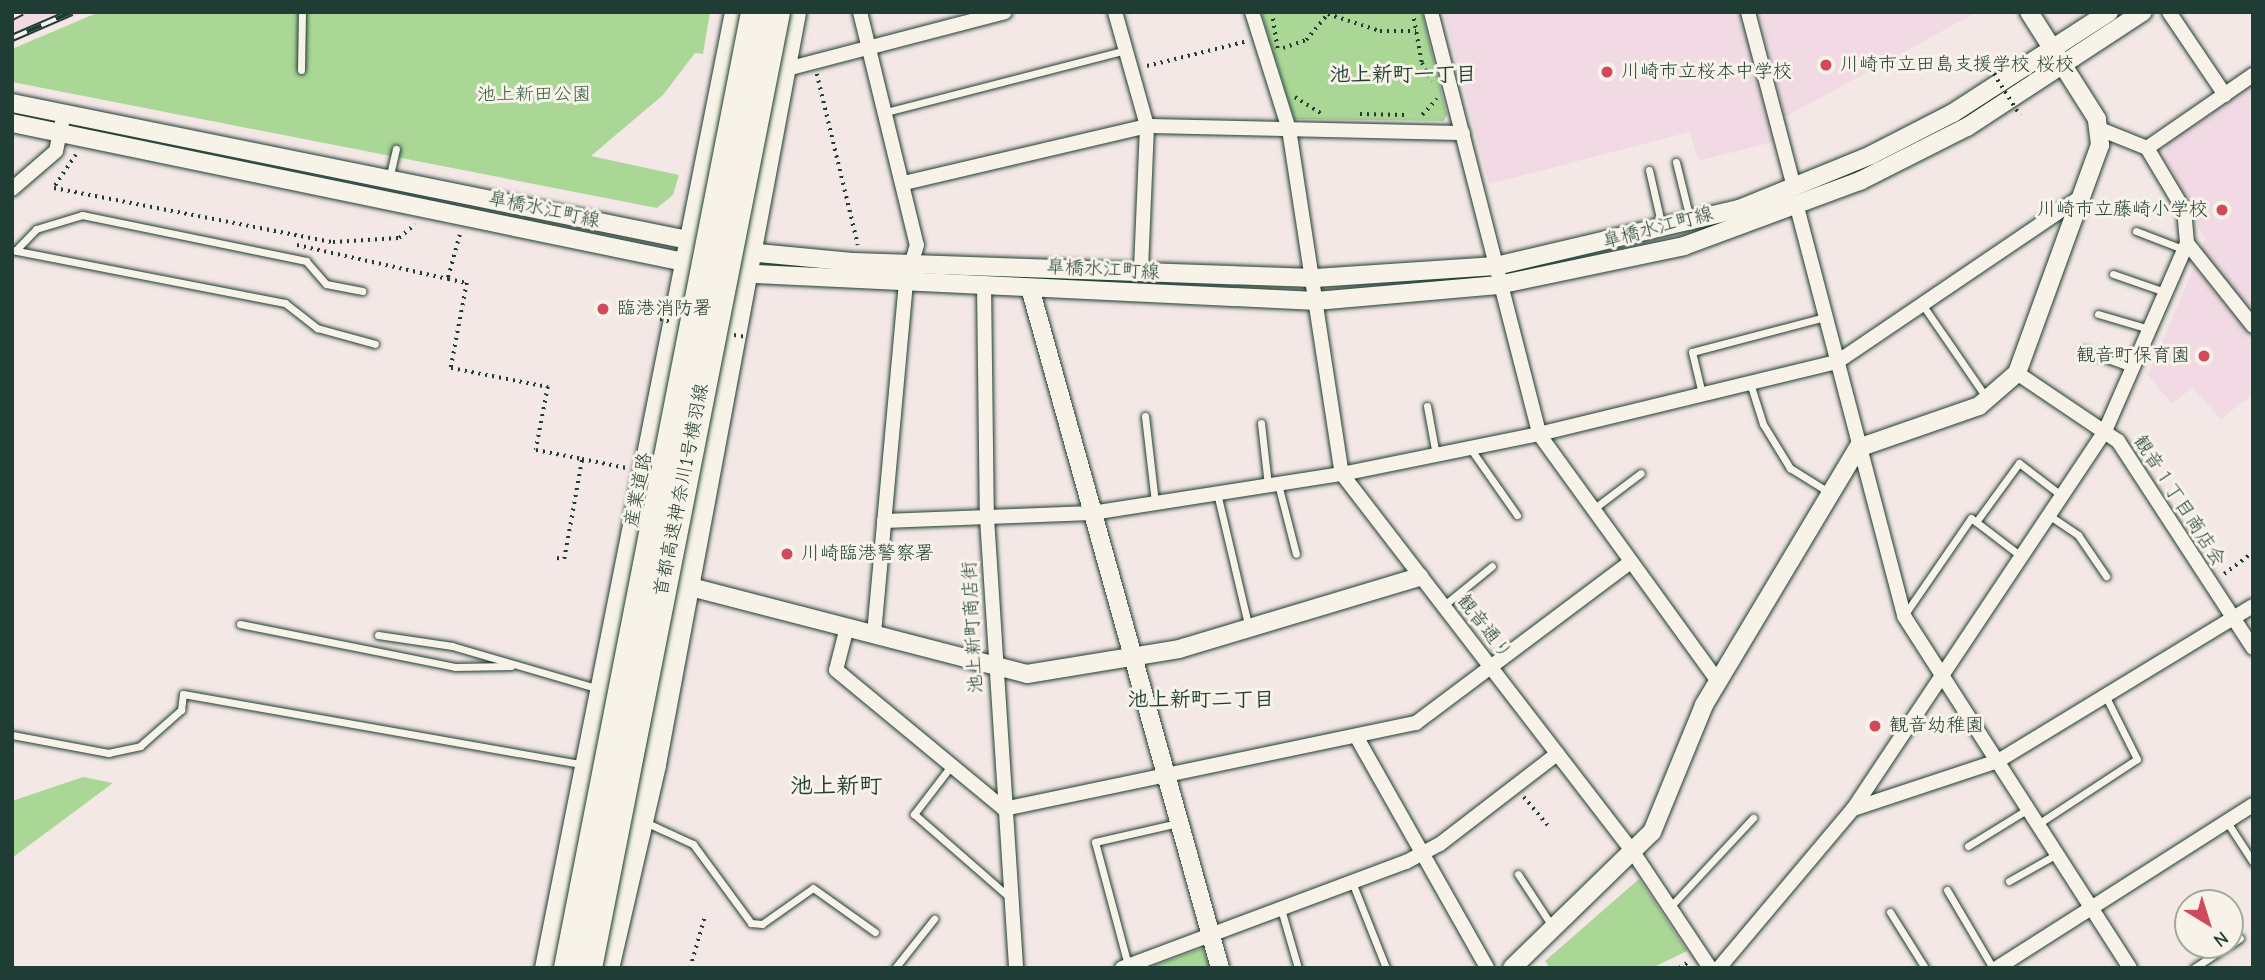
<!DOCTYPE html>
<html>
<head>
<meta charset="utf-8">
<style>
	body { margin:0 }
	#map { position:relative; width:2265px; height:980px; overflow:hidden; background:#f4e8e6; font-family:"Comic Neue","Klee One",sans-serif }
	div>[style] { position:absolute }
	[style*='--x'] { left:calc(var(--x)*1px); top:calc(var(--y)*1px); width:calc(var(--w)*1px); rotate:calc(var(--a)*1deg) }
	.built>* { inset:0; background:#f1dae3 }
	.green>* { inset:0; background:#aad796 }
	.path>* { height:3.5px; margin-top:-1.75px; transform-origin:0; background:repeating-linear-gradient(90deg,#1f3d34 0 2px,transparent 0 7px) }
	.roads { filter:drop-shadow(0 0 2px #1f3d34) drop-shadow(0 0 2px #1f3d34) }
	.service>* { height:7px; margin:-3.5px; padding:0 3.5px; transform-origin:3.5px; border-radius:3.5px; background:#f7f3e8 }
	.minor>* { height:14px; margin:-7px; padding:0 7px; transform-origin:7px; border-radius:7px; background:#f7f3e8 }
	.tertiary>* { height:18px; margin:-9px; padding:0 9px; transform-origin:9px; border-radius:9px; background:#f7f3e8 }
	.primary>* { height:23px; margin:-11.5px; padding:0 11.5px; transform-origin:11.5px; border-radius:11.5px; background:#f7f3e8 }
	.rail>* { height:8px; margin-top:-4px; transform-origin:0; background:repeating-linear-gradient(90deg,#f7f3e8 0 16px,#1f3d34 0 32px); box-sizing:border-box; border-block:2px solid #1f3d34 }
	.path-bridge>* { height:3.5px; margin-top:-1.75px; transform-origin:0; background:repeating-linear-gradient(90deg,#1f3d34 0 2px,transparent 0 7px) }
	.bridges { filter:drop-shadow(0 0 2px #1f3d34) drop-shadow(0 0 2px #1f3d34) }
	.motorway-bridge>* { height:26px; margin:-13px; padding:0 13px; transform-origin:13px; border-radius:13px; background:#f7f3e8 }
	.dots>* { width:19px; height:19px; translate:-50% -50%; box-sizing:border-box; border:4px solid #f7f3e8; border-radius:50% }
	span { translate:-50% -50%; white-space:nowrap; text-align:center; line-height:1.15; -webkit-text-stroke:6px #f7f3e8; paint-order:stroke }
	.poi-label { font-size:19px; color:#1f3d34 }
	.left { translate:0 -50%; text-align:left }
	.right { translate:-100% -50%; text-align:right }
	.park-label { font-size:19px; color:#3b5c48 }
	.street-label { font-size:19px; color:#1f3d34 }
	.neighbourhood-label { font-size:21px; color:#1f3d34; font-weight:700 }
	.quarter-label { font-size:23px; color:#1f3d34; font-weight:700 }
	.frame { position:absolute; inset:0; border:14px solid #1f3d34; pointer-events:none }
	.north { position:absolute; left:2174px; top:889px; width:70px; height:70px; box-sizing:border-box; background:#f7f3e8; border:2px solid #a1aaa0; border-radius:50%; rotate:142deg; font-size:19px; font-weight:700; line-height:28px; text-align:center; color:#1f3d34 }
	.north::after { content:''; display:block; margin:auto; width:24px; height:32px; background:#d1495b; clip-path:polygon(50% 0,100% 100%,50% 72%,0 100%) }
</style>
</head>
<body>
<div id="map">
	<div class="built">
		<i style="clip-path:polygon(12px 12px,85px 12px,12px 43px)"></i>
		<i style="clip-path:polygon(1444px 12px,1740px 12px,1773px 142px,1698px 161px,1690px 132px,1489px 184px)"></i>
		<i style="clip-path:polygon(1759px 12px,1977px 12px,1785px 117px)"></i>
		<i style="clip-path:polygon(2253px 84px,2253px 314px,2201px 250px,2205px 240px,2164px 154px,2168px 141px)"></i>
		<i style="clip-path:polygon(2194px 267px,2253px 338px,2253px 394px,2221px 419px,2192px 388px,2172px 404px,2148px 375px)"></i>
	</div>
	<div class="green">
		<i style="clip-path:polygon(99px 12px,710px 12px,703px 54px,695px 53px,663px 95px,591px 156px,679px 175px,673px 195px,657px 208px,12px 82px,12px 49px)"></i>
		<i style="clip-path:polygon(1261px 12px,1422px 12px,1447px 115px,1444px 121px,1294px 119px)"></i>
		<i style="clip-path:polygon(83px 777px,113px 783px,12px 858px,12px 801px)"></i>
		<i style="clip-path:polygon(1639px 879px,1687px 951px,1652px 968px,1550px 968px,1545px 961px)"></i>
		<i style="clip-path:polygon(1203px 948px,1210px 968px,1147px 968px)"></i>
	</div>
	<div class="path">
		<i style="--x:1272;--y:12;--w:39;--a:81"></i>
		<i style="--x:1413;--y:12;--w:52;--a:80"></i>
		<i style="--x:1422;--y:63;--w:21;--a:62"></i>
		<i style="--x:1283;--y:48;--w:24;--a:-19"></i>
		<i style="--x:1306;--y:40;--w:34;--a:-50"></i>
		<i style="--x:1328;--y:14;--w:55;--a:18.1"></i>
		<i style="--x:1380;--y:31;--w:36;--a:0"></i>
		<i style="--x:1147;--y:66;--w:104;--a:-13.9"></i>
		<i style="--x:817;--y:74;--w:176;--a:76.5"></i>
		<i style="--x:1295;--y:97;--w:31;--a:32"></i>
		<i style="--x:1360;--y:114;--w:47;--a:1.2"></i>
		<i style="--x:1422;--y:115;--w:22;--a:-47"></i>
		<i style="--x:76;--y:155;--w:40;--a:124"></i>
		<i style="--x:54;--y:188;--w:284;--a:11"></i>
		<i style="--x:333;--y:242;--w:66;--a:-3.5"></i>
		<i style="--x:399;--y:238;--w:21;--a:-41"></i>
		<i style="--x:460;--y:235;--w:46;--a:105.3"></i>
		<i style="--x:448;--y:279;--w:19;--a:12"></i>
		<i style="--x:467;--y:283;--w:86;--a:100.7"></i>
		<i style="--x:451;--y:368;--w:99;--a:11.1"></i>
		<i style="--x:548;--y:387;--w:64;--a:100.8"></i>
		<i style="--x:536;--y:450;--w:47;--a:11.1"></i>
		<i style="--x:297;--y:245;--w:155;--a:12.7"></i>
		<i style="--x:557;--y:558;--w:7;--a:8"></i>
		<i style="--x:564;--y:559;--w:102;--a:-79.8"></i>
		<i style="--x:582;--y:459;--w:45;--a:11.6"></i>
		<i style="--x:2224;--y:574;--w:36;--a:-37"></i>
		<i style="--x:1524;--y:797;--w:40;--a:50"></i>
		<i style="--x:690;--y:968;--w:51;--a:-74.1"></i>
		<i style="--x:1679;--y:968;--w:13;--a:-32"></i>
	</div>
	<div class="roads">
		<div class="service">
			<i style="--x:301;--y:70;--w:58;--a:-89"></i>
			<i style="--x:886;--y:112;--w:247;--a:-14.5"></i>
			<i style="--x:1676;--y:162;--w:59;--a:76.2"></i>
			<i style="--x:1649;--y:170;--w:58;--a:77.2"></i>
			<i style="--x:389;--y:179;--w:31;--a:-77"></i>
			<i style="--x:2136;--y:231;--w:50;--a:21"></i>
			<i style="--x:12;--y:250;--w:278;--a:11"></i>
			<i style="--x:285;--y:303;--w:41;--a:38"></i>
			<i style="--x:317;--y:328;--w:60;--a:15.4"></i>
			<i style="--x:16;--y:250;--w:29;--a:-46"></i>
			<i style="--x:36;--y:229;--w:48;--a:-16.9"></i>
			<i style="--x:82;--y:215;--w:229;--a:11.6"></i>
			<i style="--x:306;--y:261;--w:30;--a:49"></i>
			<i style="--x:326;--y:284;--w:37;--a:11"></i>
			<i style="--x:2113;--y:274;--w:55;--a:19.1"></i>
			<i style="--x:1922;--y:304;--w:113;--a:55.5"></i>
			<i style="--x:2098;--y:314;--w:53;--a:16.4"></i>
			<i style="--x:2083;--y:350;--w:52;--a:20.2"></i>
			<i style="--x:1750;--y:383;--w:43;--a:72.4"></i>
			<i style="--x:1763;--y:424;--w:52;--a:58.5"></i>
			<i style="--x:1790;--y:468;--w:47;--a:32"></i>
			<i style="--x:1702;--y:394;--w:43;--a:-103.4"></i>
			<i style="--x:1692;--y:352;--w:138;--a:-14.7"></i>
			<i style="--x:1427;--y:406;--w:50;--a:79.6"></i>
			<i style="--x:1145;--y:416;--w:88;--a:83.4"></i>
			<i style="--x:1261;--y:423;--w:62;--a:83.6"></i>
			<i style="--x:1470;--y:448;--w:82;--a:55"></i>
			<i style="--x:1278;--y:484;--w:72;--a:75.6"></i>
			<i style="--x:1217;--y:493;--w:139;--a:76.7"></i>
			<i style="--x:1592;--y:510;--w:61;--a:-37.1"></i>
			<i style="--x:2050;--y:516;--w:34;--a:34"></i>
			<i style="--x:2078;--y:535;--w:50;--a:55.7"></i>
			<i style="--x:1976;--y:522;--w:73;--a:-53.9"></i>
			<i style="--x:2019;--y:463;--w:54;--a:37.5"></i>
			<i style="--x:1443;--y:606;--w:63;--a:-39.2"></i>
			<i style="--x:1905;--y:614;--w:116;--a:-55.5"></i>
			<i style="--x:1971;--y:518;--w:64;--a:37.4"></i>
			<i style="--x:240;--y:624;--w:219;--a:11.3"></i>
			<i style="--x:455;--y:667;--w:56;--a:-1"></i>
			<i style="--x:378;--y:635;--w:75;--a:8.5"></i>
			<i style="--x:452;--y:646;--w:153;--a:16.3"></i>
			<i style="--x:12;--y:735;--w:98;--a:10.6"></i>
			<i style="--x:108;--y:753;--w:33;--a:-12"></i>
			<i style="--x:140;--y:746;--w:55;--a:-41.3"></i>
			<i style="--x:181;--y:710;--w:16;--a:-83"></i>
			<i style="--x:183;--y:694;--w:407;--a:10"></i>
			<i style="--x:951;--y:766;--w:61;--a:127.6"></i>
			<i style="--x:914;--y:814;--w:126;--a:41.1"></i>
			<i style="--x:645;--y:822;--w:53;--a:24.6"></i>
			<i style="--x:693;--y:844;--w:98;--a:53.7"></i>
			<i style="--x:751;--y:923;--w:11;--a:5"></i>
			<i style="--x:762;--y:924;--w:62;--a:-35.2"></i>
			<i style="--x:813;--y:888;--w:76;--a:35.4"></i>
			<i style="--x:2227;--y:822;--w:48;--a:57"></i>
			<i style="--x:2038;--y:824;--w:118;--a:-33.3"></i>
			<i style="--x:2137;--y:759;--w:69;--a:-116.6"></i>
			<i style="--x:1968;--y:846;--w:70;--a:-31.7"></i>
			<i style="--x:1518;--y:874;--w:62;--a:56.8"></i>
			<i style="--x:2009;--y:881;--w:55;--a:-29.4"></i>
			<i style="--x:1352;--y:882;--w:92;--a:68.4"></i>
			<i style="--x:1947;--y:890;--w:91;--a:59.5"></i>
			<i style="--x:1670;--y:907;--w:122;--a:-47"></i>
			<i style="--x:1281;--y:909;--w:61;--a:73.9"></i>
			<i style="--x:1890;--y:912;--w:66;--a:58"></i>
			<i style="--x:2230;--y:945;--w:12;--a:-35"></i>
			<i style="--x:1128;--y:965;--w:127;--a:-105"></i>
			<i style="--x:1095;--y:842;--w:85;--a:-12.9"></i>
			<i style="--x:895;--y:968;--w:63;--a:-51.5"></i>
			<i style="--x:2194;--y:968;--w:42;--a:-33.3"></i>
		</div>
		<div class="minor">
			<i style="--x:860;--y:12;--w:240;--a:76.3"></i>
			<i style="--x:917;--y:245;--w:39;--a:107"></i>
			<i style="--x:906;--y:282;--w:352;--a:95.2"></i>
			<i style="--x:1115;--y:12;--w:118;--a:74.3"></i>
			<i style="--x:1147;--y:126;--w:145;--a:92.4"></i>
			<i style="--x:1252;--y:12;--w:123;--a:72.5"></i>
			<i style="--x:1289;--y:129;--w:349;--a:81.3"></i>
			<i style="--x:1342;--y:474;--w:477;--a:52.4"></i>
			<i style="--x:1633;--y:852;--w:139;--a:56.4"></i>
			<i style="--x:1431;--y:12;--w:436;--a:75.6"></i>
			<i style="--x:1539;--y:434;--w:305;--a:54.1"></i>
			<i style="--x:1748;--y:12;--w:181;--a:75.3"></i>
			<i style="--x:2169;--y:12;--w:100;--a:56"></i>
			<i style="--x:783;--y:70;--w:229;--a:-14.6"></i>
			<i style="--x:2147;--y:148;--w:129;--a:-34.6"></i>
			<i style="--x:904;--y:183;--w:250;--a:-13.2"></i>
			<i style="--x:1147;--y:126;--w:316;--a:1.3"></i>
			<i style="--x:12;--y:189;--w:58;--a:-40.8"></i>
			<i style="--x:56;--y:151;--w:38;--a:-78"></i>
			<i style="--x:1797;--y:207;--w:423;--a:75.3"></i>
			<i style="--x:1904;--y:616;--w:418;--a:57.3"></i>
			<i style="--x:2187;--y:243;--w:106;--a:51.5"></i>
			<i style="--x:984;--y:284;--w:234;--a:89.3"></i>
			<i style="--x:987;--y:518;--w:451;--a:86.3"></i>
			<i style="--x:2017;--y:373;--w:122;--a:34"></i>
			<i style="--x:2118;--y:441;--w:247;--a:56.9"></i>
			<i style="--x:884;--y:521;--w:208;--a:-2.2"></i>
			<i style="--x:1092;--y:513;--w:253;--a:-8.9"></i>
			<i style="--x:1342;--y:474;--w:201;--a:-11.5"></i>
			<i style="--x:1539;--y:434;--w:307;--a:-13.6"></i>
			<i style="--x:1837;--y:362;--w:292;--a:-34.1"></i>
			<i style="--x:847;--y:627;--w:44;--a:104.3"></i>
			<i style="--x:836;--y:670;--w:218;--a:39.6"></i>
			<i style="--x:1004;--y:809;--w:421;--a:-11.8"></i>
			<i style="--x:1416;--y:723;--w:266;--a:-36.9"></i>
			<i style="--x:1356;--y:736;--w:266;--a:60.5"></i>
			<i style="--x:1853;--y:809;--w:153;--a:-18.3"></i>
			<i style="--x:1998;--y:761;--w:298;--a:-31.3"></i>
			<i style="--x:1122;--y:968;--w:303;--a:-20.5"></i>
			<i style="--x:1406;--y:862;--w:38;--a:-28"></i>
			<i style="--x:1440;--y:844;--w:148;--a:-37.6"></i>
			<i style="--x:1719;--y:968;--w:208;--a:-49.9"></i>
			<i style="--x:1853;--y:809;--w:454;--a:-56.3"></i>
			<i style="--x:2105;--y:431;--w:205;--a:-66.4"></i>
			<i style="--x:2187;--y:243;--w:33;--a:-95"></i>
			<i style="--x:2184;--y:210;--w:72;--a:-120.8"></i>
			<i style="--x:2147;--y:148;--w:51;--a:-158"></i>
			<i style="--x:1997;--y:968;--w:303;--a:-32.5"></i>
		</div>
		<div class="tertiary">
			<i style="--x:12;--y:103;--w:705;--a:11.45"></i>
			<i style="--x:12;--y:123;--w:701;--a:11.69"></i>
			<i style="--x:737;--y:251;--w:118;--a:5.4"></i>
			<i style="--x:854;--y:262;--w:461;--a:2"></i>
			<i style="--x:1315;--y:278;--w:181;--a:-3.8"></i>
			<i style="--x:1496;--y:266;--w:250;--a:-13.2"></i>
			<i style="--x:1739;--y:209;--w:143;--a:-22.2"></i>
			<i style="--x:1871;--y:155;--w:92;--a:-27.1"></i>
			<i style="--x:1953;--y:113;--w:186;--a:-32.9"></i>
			<i style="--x:735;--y:273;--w:582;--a:2.76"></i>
			<i style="--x:1316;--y:301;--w:183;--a:-5"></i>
			<i style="--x:1498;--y:285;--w:190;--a:-11.8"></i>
			<i style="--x:1684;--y:246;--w:188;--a:-20.3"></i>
			<i style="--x:1860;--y:181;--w:120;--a:-26.8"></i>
			<i style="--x:1967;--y:127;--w:210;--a:-33.2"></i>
			<i style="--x:1030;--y:288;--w:706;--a:74.39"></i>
			<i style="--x:683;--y:585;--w:355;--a:14.5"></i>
			<i style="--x:1027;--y:674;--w:154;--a:-9.3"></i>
			<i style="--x:1179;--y:649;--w:251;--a:-16.7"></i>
			<i style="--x:1512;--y:968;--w:195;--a:-44.2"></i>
			<i style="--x:1652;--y:832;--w:137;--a:-67.7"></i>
			<i style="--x:1704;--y:705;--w:300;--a:-59.1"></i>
			<i style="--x:1858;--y:448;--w:128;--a:-19.1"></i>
			<i style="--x:1979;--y:406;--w:50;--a:-41"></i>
			<i style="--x:2017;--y:373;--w:243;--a:-70"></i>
			<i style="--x:2100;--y:145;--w:26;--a:-97"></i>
			<i style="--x:2097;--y:119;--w:127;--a:-122.4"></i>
		</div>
		<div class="primary">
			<i style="--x:546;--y:968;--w:975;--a:-78.76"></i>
			<i style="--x:607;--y:968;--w:209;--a:-77"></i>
			<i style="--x:654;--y:764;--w:765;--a:-79.45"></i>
		</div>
	</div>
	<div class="rail">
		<i style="--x:12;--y:17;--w:11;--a:-27"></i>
		<i style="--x:12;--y:38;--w:65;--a:-23.4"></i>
	</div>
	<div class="path-bridge">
		<i style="--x:1994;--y:74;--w:49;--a:57.6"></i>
		<i style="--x:660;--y:319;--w:11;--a:15"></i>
		<i style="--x:734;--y:335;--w:12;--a:9"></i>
	</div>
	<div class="bridges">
		<div class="motorway-bridge">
			<i style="--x:567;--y:968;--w:974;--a:-78.93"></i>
			<i style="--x:589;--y:968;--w:974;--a:-78.87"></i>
		</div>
	</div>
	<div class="dots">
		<i style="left:1826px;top:65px;background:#d1495b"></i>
		<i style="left:1607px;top:72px;background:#d1495b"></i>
		<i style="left:2222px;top:210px;background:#d1495b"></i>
		<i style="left:603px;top:309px;background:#d1495b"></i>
		<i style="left:2204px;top:356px;background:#d1495b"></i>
		<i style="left:787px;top:554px;background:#d1495b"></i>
		<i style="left:1875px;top:726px;background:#d1495b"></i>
	</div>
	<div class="poi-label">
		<span class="left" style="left:1840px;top:65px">川崎市立田島支援学校 桜校</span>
		<span class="left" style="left:1621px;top:72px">川崎市立桜本中学校</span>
		<span class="right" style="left:2208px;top:210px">川崎市立藤崎小学校</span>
		<span class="left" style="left:617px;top:309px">臨港消防署</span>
		<span class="right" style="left:2190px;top:356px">観音町保育園</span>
		<span class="left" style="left:801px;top:554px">川崎臨港警察署</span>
		<span class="left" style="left:1889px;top:726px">観音幼稚園</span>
	</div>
	<div class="park-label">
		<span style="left:534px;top:95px">池上新田公園</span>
	</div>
	<div class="street-label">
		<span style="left:544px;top:210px;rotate:12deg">皐橋水江町線</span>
		<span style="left:1658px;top:228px;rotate:-15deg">皐橋水江町線</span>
		<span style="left:1103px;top:270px;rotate:3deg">皐橋水江町線</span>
		<span style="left:639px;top:490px;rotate:-79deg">産業道路</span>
		<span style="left:682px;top:490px;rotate:-79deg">首都高速神奈川1号横羽線</span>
		<span style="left:2179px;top:501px;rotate:57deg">観音１丁目商店会</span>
		<span style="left:973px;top:627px;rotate:-93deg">池上新町商店街</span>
		<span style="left:1484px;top:627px;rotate:52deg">観音通り</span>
	</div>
	<div class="neighbourhood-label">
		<span style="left:1403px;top:74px">池上新町一丁目</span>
		<span style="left:1201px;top:699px">池上新町二丁目</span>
	</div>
	<div class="quarter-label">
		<span style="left:836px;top:786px">池上新町</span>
	</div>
	<div class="frame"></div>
	<div class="north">N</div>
</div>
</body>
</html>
